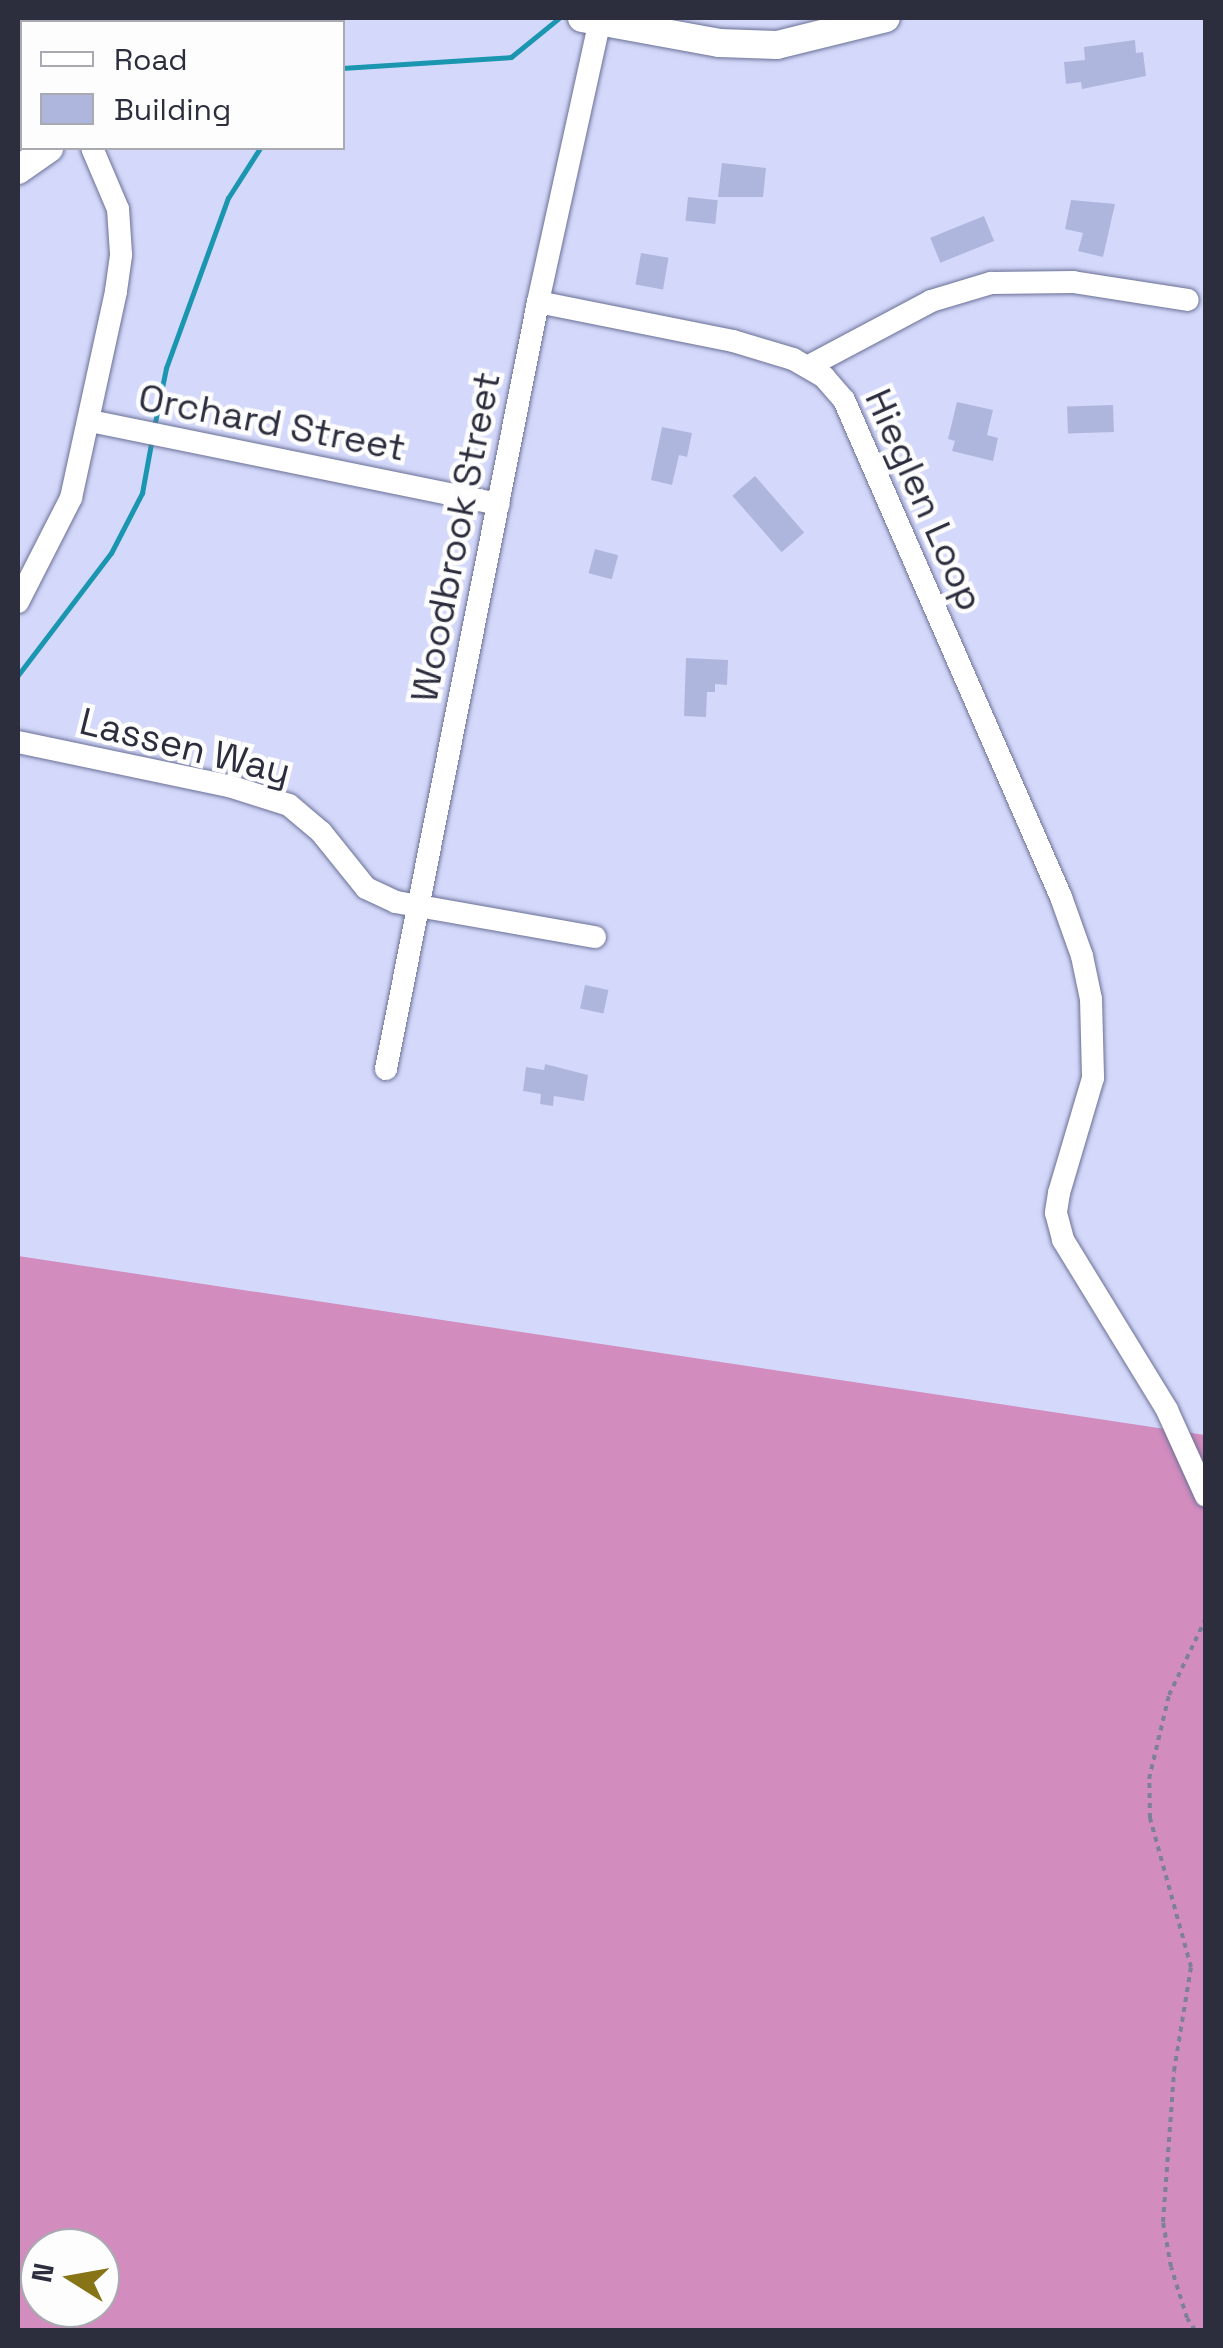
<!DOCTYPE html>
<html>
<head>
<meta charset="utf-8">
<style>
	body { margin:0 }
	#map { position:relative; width:1223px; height:2348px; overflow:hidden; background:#d4d9fb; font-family:"Space Grotesk",sans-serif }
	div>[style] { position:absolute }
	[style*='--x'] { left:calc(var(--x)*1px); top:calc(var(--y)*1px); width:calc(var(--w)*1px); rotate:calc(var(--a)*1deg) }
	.forest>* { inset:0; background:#d28cbe }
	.stream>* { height:5px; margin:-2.5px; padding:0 2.5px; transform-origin:2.5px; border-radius:2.5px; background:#1b96b1 }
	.building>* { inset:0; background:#afb6de; transform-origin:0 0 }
	.path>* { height:4px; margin-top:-2px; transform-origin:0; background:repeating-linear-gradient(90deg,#7c8098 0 5px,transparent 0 10px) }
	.roads { filter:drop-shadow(0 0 2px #6a7095) drop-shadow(0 0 2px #6a7095) }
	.minor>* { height:22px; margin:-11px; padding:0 11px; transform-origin:11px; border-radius:11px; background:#fff }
	.major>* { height:28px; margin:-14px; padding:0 14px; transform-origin:14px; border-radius:14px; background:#fff }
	span { translate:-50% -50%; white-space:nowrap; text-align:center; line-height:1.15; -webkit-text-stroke:9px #fdfdfd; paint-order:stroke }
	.street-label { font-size:38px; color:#2c2e3e }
	.frame { position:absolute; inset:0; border:20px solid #2c2e3e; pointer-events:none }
	.legend { position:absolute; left:20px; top:20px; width:325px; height:130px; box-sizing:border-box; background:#fdfdfd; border:2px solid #a9aab1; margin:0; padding:12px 18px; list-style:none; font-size:30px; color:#2c2e3e }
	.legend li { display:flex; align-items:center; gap:20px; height:50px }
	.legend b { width:50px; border:2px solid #a9aab1 }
	.north { position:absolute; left:20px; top:2228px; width:100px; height:100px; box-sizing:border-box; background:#fdfdfd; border:2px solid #a9aab1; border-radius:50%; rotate:281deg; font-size:28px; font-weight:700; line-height:40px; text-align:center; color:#2c2e3e }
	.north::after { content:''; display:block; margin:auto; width:35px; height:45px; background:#867417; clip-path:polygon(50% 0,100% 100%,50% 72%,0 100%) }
</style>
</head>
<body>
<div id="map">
	<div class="forest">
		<i style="clip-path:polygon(evenodd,18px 1256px,1205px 1435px,1205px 2330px,18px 2330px,18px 1256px,40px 2248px,100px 2248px,100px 2308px,40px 2308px,40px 2248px)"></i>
	</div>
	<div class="stream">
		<i style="--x:342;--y:68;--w:169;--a:-3.7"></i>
		<i style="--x:511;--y:57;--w:62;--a:-39.1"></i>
		<i style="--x:154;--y:427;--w:60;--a:-78.5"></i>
		<i style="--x:166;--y:368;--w:181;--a:-70"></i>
		<i style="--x:228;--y:198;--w:59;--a:-57.4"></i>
		<i style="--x:18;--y:675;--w:153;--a:-52.7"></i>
		<i style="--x:111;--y:553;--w:68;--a:-62.7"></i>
		<i style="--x:142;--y:493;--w:56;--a:-79.7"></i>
	</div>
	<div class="building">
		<i style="clip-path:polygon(1135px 40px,1136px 53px,1143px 52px,1146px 76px,1082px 89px,1081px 82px,1066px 84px,1064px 62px,1085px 60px,1084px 47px)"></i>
		<i style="clip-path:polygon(722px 163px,766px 168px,763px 197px,718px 197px)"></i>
		<i style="left:688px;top:197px;width:30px;height:24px;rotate:6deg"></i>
		<i style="clip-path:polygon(1071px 200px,1115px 204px,1103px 257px,1078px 251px,1083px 233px,1065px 229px)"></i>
		<i style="left:984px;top:216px;width:27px;height:58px;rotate:68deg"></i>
		<i style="left:641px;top:253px;width:28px;height:32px;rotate:10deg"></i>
		<i style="clip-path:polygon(957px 402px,993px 410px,987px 435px,998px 438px,993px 461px,952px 451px,955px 441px,948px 439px)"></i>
		<i style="left:1113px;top:405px;width:27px;height:46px;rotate:88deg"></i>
		<i style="clip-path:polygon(662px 427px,692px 433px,687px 457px,679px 455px,672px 485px,651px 480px)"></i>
		<i style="left:755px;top:476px;width:75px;height:30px;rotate:49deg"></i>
		<i style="left:595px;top:549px;width:24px;height:25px;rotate:15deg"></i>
		<i style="clip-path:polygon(686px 658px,728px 660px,727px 685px,715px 684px,715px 692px,707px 692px,706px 717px,684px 716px)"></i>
		<i style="left:585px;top:985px;width:24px;height:24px;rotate:12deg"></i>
		<i style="clip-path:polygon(545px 1064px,588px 1075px,584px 1101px,554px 1096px,553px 1106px,540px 1104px,541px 1094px,523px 1091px,526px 1067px,544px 1070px)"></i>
	</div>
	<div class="path">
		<i style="--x:1195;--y:2330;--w:14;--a:-124"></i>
		<i style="--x:1187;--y:2318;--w:53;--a:-107.4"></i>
		<i style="--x:1171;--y:2267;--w:46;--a:-100.1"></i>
		<i style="--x:1163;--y:2222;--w:151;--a:-85.8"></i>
		<i style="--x:1174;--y:2071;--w:105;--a:-80.7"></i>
		<i style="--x:1191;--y:1967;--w:155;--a:-105.4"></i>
		<i style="--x:1150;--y:1818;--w:39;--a:-91"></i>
		<i style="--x:1149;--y:1779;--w:86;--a:-76.6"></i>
		<i style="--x:1169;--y:1695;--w:85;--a:-64.3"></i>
	</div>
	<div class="roads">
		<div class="minor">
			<i style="--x:538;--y:302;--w:199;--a:11.3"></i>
			<i style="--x:733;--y:341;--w:63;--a:16.7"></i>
			<i style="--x:793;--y:359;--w:36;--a:30"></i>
			<i style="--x:824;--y:377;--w:30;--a:49"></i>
			<i style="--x:844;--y:400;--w:542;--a:66.41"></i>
			<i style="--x:1061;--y:897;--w:63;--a:70.4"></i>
			<i style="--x:1082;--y:956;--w:44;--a:78.2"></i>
			<i style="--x:1091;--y:999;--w:79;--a:88.5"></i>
			<i style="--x:1093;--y:1078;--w:120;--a:106.5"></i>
			<i style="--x:1059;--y:1193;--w:20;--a:99"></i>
			<i style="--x:1056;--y:1213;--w:28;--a:75"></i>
			<i style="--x:1063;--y:1240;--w:199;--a:58.5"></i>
			<i style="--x:1167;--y:1410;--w:94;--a:65.6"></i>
			<i style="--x:809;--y:366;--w:138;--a:-28"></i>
			<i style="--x:931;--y:301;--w:63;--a:-16.7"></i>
			<i style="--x:991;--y:283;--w:82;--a:-0.7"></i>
			<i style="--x:1073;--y:282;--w:116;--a:8.9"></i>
			<i style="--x:90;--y:421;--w:417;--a:11.5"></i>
			<i style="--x:18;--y:602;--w:117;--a:-63"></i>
			<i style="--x:71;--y:498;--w:212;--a:-77.7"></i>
			<i style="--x:116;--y:291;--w:37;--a:-82"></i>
			<i style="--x:121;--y:254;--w:45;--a:-93.8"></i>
			<i style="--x:118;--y:209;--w:66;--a:-113.1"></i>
			<i style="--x:18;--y:742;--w:216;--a:11.8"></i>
			<i style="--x:229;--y:786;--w:63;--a:17.6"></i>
			<i style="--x:289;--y:805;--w:42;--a:40.2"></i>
			<i style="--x:321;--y:832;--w:72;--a:51.2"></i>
			<i style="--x:366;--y:888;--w:33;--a:25"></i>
			<i style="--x:396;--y:902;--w:202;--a:10"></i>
			<i style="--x:386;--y:1069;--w:782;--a:-78.79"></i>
			<i style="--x:538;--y:302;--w:288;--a:-77.6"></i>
		</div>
		<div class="major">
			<i style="--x:582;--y:18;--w:139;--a:10.3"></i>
			<i style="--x:719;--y:43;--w:58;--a:2"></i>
			<i style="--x:777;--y:45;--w:112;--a:-13.9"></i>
			<i style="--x:229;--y:22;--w:10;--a:-24"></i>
			<i style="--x:18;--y:170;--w:38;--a:-35"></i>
		</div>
	</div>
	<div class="street-label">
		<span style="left:272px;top:423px;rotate:11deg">Orchard Street</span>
		<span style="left:924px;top:500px;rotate:66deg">Hieglen Loop</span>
		<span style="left:456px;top:537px;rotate:-79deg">Woodbrook Street</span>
		<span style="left:185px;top:747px;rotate:14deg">Lassen Way</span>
	</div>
	<div class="frame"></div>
	<ul class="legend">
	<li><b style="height:12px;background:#fff"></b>Road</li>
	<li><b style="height:28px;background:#afb6de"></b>Building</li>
	</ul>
	<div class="north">N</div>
</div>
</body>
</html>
